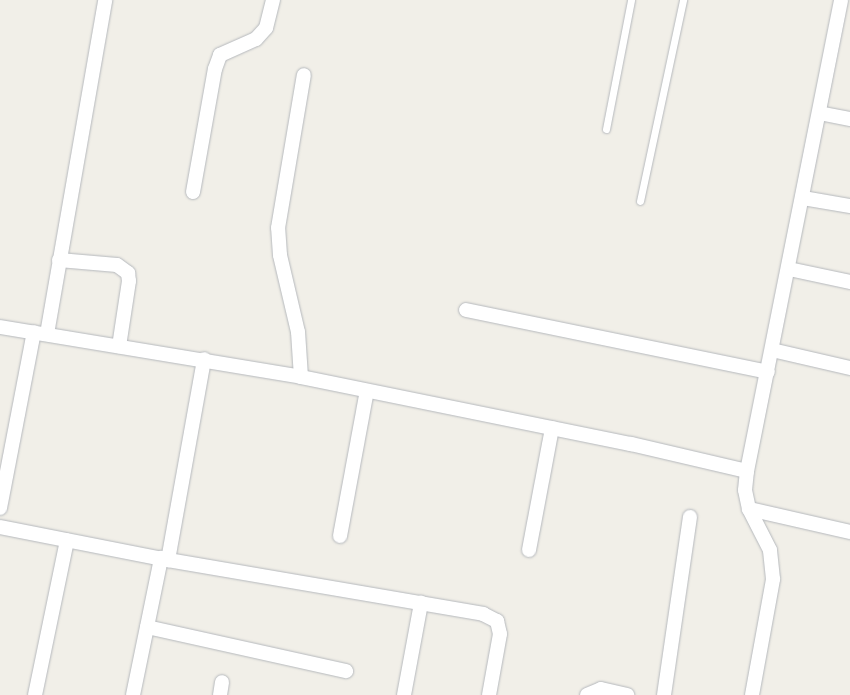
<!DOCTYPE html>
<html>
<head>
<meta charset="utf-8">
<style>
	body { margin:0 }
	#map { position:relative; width:850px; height:695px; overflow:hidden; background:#f1efe8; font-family:Roboto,sans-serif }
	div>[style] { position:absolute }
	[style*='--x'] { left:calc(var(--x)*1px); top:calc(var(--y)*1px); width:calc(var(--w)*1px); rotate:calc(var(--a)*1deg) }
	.roads { filter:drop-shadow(0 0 1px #b5b8bc) drop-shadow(0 0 1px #b5b8bc) }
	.service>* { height:7px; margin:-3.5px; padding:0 3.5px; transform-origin:3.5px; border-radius:3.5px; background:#fff }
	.minor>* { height:14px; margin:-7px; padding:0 7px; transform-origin:7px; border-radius:7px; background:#fff }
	span { translate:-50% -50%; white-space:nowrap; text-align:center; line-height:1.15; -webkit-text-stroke:3px #fff; paint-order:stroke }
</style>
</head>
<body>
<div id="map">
	<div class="roads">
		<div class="service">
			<i style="--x:606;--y:129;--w:131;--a:-79"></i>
			<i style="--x:640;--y:201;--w:206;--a:-77.9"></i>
		</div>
		<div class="minor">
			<i style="--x:819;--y:113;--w:32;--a:11"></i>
			<i style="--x:193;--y:192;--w:125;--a:-79.9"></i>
			<i style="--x:215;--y:69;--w:15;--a:-70"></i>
			<i style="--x:220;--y:55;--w:39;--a:-24"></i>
			<i style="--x:256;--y:39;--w:15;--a:-48"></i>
			<i style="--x:266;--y:28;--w:29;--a:-76"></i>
			<i style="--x:803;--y:198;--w:48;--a:9.7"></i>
			<i style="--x:59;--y:260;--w:58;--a:4.9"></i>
			<i style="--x:117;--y:265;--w:14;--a:36"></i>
			<i style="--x:128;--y:273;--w:8;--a:83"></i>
			<i style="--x:129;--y:281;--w:66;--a:98.7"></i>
			<i style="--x:789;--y:269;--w:62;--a:12"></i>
			<i style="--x:466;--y:310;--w:308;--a:11.6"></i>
			<i style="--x:0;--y:327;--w:305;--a:9.4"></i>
			<i style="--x:301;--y:377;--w:337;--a:11.5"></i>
			<i style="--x:631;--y:444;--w:119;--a:13.1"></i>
			<i style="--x:47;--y:334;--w:339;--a:-80.1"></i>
			<i style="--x:772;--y:350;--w:80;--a:13"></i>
			<i style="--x:301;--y:377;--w:45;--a:-93.8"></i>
			<i style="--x:298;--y:332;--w:79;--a:-103.2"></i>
			<i style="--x:280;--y:255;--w:27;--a:-94"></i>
			<i style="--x:278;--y:228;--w:155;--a:-80.4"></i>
			<i style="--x:0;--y:508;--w:179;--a:-79.1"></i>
			<i style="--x:749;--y:509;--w:104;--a:12.8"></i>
			<i style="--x:0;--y:527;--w:171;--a:11.1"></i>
			<i style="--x:168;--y:560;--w:320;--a:9.7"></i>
			<i style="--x:483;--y:614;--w:16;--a:27"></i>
			<i style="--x:497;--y:621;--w:13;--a:77"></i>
			<i style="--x:500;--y:634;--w:62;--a:100.2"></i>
			<i style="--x:340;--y:536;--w:147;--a:-79.5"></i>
			<i style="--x:529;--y:550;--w:124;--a:-79.3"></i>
			<i style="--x:168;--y:560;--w:204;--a:-79.8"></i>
			<i style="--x:147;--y:627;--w:204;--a:12.5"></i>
			<i style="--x:35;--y:695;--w:158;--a:-78.3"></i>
			<i style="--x:133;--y:695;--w:140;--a:-78.4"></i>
			<i style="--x:220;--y:695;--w:13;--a:-81"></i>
			<i style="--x:404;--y:695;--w:94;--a:-79.5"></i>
			<i style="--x:587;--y:695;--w:15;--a:-23"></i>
			<i style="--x:601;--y:689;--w:27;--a:13"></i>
			<i style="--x:664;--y:695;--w:180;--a:-81.7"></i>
			<i style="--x:752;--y:695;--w:118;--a:-79.7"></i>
			<i style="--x:773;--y:579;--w:29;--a:-96"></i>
			<i style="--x:770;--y:550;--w:46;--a:-117.1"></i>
			<i style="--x:749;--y:509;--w:19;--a:-102"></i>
			<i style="--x:745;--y:490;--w:19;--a:-84"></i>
			<i style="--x:747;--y:471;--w:480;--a:-78.7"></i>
		</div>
	</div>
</div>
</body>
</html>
